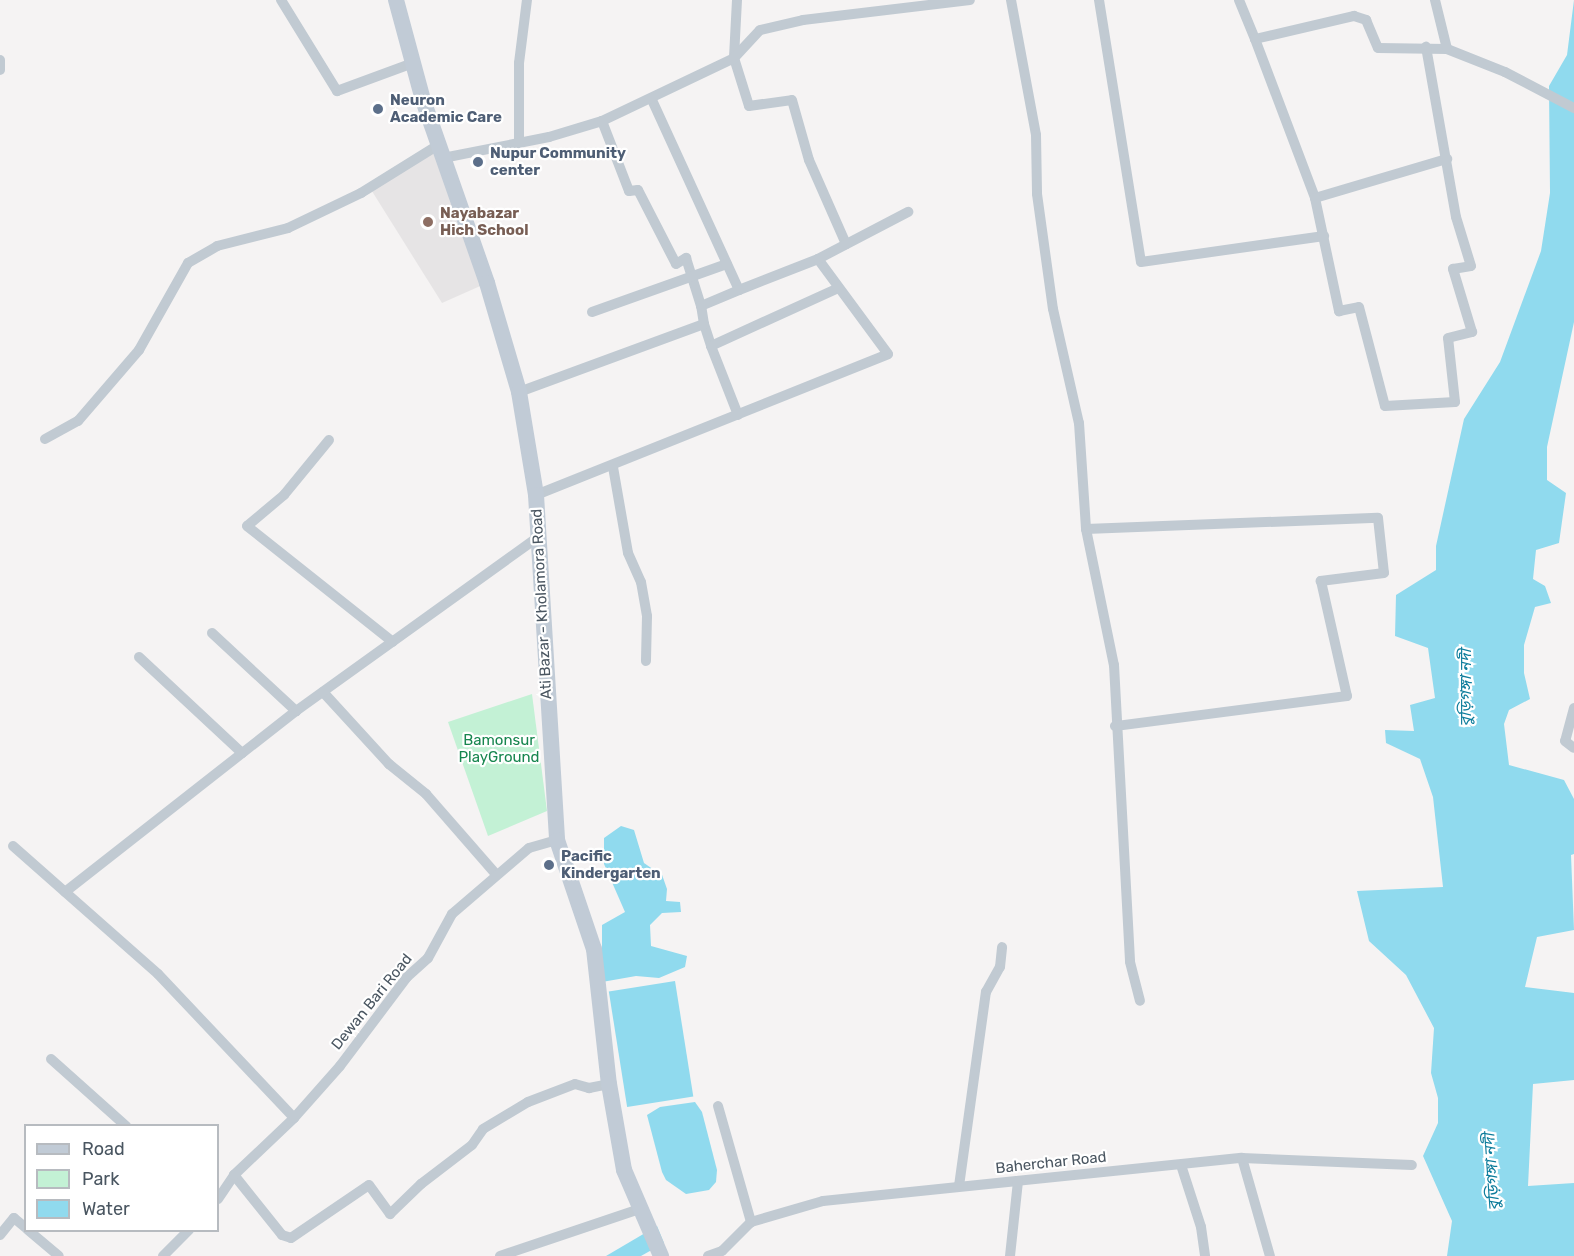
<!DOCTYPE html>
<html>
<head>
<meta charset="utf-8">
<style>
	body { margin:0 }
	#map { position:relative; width:1574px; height:1256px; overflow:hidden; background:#f5f3f3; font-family:Rubik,"Noto Sans Bengali",sans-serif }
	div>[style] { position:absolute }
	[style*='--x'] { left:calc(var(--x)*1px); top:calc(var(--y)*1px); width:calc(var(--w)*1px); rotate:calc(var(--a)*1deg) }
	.education>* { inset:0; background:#e6e4e5 }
	.green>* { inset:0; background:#c3f1d5 }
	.water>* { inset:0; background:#90daee; transform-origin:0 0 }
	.street>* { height:10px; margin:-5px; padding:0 5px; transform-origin:5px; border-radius:5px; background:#c1cad2 }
	.secondary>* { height:16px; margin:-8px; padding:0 8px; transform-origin:8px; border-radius:8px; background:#c1cbd6 }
	.dots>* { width:16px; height:16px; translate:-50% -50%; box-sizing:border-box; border:3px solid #fff; border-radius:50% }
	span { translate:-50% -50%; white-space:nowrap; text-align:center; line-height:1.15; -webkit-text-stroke:4.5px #fff; paint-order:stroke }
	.service-label { font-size:15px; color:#4e5e75; font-weight:700 }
	.left { translate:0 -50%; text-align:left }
	.education-label { font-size:15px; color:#785e54; font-weight:700 }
	.street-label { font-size:15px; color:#4a5661 }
	.park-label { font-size:15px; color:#17864f }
	.water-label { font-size:16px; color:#0c7c9b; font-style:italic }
	.legend { position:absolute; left:24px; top:1124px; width:195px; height:108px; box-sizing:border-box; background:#fff; border:2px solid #b7bbc0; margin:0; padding:8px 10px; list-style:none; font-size:18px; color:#4a5661 }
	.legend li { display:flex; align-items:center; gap:12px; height:30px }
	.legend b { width:30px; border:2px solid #b7bbc0 }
</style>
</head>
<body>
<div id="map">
	<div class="education">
		<i style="clip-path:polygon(438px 145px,487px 283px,442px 303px,370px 188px)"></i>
	</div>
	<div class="green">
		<i style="clip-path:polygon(532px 694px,547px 811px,488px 836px,448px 722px)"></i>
	</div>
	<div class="water">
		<i style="clip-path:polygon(1574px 0,1574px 322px,1547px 447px,1547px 480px,1566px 493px,1559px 543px,1536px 550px,1533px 579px,1545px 586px,1551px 603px,1535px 607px,1524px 645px,1524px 673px,1530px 699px,1509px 710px,1504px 724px,1509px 765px,1564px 780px,1574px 799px,1574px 854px,1571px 855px,1574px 930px,1537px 937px,1525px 987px,1574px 993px,1574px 1080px,1533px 1084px,1528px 1186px,1574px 1183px,1574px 1256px,1447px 1256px,1452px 1221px,1423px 1156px,1438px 1123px,1438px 1098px,1431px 1073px,1434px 1028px,1406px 975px,1369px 941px,1357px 891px,1443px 887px,1433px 797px,1420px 759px,1386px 743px,1385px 730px,1414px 731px,1410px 705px,1435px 698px,1428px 648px,1395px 636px,1396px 595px,1436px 570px,1436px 546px,1464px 419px,1500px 362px,1541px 251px,1550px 193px,1549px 86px,1567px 55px)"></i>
		<i style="clip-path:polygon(621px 826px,634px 830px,644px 863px,657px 872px,660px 869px,667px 889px,666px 901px,680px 902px,681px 912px,662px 913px,650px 925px,651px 946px,687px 956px,685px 967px,659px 978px,636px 976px,602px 982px,602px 925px,625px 912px,604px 864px,604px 838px)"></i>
		<i style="left:675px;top:981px;width:117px;height:67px;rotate:81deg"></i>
		<i style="clip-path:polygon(695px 1102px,702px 1112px,717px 1170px,716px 1182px,709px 1190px,686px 1194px,666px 1180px,662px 1172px,647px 1115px,660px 1107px)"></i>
		<i style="clip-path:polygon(657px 1226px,664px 1243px,641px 1256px,606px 1256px)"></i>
	</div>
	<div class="street">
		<i style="--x:281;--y:0;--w:107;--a:58.4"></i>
		<i style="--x:337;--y:91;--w:81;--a:-20.2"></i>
		<i style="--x:737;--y:0;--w:58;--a:93"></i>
		<i style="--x:734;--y:58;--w:50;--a:72.6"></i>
		<i style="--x:749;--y:106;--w:43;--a:-7.9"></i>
		<i style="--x:792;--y:100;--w:62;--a:74.2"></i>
		<i style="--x:809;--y:160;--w:92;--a:66.2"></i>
		<i style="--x:1011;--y:0;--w:137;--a:79.5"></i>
		<i style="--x:1036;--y:135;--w:59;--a:89"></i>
		<i style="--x:1037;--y:194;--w:116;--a:82.1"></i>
		<i style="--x:1053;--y:309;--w:117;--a:77.2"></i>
		<i style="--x:1079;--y:423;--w:106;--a:86.2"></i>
		<i style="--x:1086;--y:529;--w:139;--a:78.4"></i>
		<i style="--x:1114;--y:665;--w:297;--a:86.9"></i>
		<i style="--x:1130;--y:962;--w:40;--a:75.6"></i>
		<i style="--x:1099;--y:0;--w:265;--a:80.9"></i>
		<i style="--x:1141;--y:262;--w:185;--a:-8.1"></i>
		<i style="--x:1239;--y:0;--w:42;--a:67.7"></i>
		<i style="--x:1255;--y:39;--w:102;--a:-13.1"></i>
		<i style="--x:1354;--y:16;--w:13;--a:18"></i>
		<i style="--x:1366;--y:20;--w:30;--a:67"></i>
		<i style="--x:1378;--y:48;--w:69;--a:0.8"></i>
		<i style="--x:1447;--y:49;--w:62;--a:21.6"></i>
		<i style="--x:1505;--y:72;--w:78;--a:27.6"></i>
		<i style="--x:1435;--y:0;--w:50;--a:76.2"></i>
		<i style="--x:1255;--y:39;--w:170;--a:69.3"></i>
		<i style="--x:1315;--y:198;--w:138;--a:-16.5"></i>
		<i style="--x:0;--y:60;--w:10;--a:90"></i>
		<i style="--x:652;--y:100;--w:209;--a:65.4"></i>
		<i style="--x:739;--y:290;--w:85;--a:-21.4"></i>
		<i style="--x:602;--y:121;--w:75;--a:68.9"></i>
		<i style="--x:629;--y:191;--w:9;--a:-6"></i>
		<i style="--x:638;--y:190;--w:83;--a:62.8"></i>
		<i style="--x:676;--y:264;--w:12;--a:-31"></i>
		<i style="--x:686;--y:258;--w:50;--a:72.6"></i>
		<i style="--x:519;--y:142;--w:79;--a:-90"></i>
		<i style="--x:519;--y:63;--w:64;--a:-82.8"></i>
		<i style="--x:443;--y:158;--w:108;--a:-11.2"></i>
		<i style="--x:549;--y:137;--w:55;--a:-16.8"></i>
		<i style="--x:602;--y:121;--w:146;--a:-25.5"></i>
		<i style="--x:734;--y:58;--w:38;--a:-47"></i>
		<i style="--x:760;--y:30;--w:44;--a:-13.1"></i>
		<i style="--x:803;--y:20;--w:168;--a:-6.8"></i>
		<i style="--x:1315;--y:198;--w:116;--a:78"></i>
		<i style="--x:1339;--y:311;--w:20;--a:-11"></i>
		<i style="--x:1359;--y:307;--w:102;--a:75.3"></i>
		<i style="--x:1385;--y:406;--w:70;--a:-3.3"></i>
		<i style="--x:1455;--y:402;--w:64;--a:-96.2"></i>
		<i style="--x:1448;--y:338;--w:25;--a:-14"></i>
		<i style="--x:1472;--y:332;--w:66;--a:-106.8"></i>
		<i style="--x:1453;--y:269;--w:18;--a:-9"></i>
		<i style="--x:1471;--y:266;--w:51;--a:-107"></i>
		<i style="--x:1456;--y:217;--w:173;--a:-100"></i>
		<i style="--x:592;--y:312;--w:143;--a:-19.6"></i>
		<i style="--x:704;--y:324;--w:23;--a:72"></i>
		<i style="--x:711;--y:346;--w:140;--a:-24.5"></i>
		<i style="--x:711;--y:346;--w:74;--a:68.6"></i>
		<i style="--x:519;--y:392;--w:197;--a:-20.2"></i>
		<i style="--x:704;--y:324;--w:18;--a:-99"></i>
		<i style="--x:701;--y:306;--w:41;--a:-22.8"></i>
		<i style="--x:45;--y:439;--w:38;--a:-29"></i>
		<i style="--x:78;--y:421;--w:94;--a:-49.3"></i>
		<i style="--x:139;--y:350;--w:100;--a:-60.6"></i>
		<i style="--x:188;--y:263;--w:34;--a:-30"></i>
		<i style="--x:217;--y:246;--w:73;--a:-14.2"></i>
		<i style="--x:288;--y:228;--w:81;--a:-25.6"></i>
		<i style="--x:361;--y:193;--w:91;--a:-31.9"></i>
		<i style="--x:329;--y:440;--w:71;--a:129.3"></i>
		<i style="--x:284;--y:495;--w:48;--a:140"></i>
		<i style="--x:247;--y:526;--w:186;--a:38.5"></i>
		<i style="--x:613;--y:467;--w:87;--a:80.1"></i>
		<i style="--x:628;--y:553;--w:32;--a:66"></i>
		<i style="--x:641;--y:582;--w:35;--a:80"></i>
		<i style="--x:647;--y:616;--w:45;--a:91.3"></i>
		<i style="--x:536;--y:495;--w:379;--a:-21.8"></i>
		<i style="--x:888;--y:354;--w:118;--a:-126.4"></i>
		<i style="--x:818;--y:259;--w:102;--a:-27.6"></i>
		<i style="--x:1086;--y:529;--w:292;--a:-2.2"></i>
		<i style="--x:1378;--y:518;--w:55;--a:83.8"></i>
		<i style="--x:1384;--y:573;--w:64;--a:172.8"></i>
		<i style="--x:1321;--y:581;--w:118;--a:77.3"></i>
		<i style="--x:1347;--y:696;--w:234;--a:172.6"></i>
		<i style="--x:212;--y:633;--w:115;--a:42.9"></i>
		<i style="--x:139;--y:657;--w:141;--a:43"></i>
		<i style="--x:323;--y:692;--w:98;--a:47.5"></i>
		<i style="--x:389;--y:764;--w:48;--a:39"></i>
		<i style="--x:426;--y:794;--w:105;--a:48.9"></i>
		<i style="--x:1574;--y:708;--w:34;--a:105"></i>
		<i style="--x:1565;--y:741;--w:11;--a:38"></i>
		<i style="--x:13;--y:846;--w:193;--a:41.4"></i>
		<i style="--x:158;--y:974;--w:198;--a:46.6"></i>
		<i style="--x:65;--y:892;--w:293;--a:-38.1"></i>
		<i style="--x:296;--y:711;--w:298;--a:-35.7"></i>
		<i style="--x:51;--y:1059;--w:101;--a:41.8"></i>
		<i style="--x:718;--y:1106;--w:121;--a:74.1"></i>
		<i style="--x:1242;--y:1158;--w:102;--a:74.1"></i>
		<i style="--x:1181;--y:1165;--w:65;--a:72.1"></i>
		<i style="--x:1201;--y:1227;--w:29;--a:82"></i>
		<i style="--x:234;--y:1175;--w:77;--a:51.3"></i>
		<i style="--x:282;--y:1235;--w:9;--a:18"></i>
		<i style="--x:291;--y:1238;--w:94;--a:-34.2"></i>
		<i style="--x:369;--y:1185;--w:36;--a:54"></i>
		<i style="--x:390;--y:1214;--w:43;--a:-44.1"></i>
		<i style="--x:421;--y:1184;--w:64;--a:-37.4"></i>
		<i style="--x:472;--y:1145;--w:19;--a:-55"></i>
		<i style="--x:483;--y:1129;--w:52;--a:-31"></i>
		<i style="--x:528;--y:1102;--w:50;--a:-21"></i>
		<i style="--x:575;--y:1084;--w:15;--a:16"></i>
		<i style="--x:589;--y:1088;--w:20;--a:-11"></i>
		<i style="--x:959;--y:1186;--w:196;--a:-82.1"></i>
		<i style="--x:986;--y:992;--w:29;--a:-61"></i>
		<i style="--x:1000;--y:967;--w:20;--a:-84"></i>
		<i style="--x:218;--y:1199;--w:29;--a:-56"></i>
		<i style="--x:234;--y:1175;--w:83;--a:-43.5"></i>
		<i style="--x:294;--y:1118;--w:69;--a:-48.5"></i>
		<i style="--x:340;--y:1066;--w:111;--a:-53"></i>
		<i style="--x:407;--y:977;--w:28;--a:-42"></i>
		<i style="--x:428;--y:958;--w:50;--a:-61.4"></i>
		<i style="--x:452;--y:914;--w:101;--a:-40.6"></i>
		<i style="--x:529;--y:848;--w:29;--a:-16"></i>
		<i style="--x:28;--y:1230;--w:40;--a:40"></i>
		<i style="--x:0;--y:1235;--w:22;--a:-51"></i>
		<i style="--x:14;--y:1218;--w:16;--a:40"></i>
		<i style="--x:163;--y:1256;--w:37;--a:-45"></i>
		<i style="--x:500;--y:1256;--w:148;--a:-18.6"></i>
		<i style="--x:708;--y:1256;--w:15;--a:-20"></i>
		<i style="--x:722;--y:1251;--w:41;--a:-45"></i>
		<i style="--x:751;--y:1222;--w:75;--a:-16.3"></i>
		<i style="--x:823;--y:1201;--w:421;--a:-5.9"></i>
		<i style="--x:1242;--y:1158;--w:170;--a:2.4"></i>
		<i style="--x:1010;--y:1256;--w:75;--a:-83.9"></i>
	</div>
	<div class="secondary">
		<i style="--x:396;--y:0;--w:104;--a:74.9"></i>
		<i style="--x:423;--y:100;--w:194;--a:70.7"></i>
		<i style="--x:487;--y:283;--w:114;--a:73.6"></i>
		<i style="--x:519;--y:392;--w:104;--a:80.6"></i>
		<i style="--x:536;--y:495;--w:346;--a:86.5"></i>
		<i style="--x:557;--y:840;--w:115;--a:71.3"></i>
		<i style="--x:594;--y:949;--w:136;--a:83.7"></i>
		<i style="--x:609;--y:1084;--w:87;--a:80.1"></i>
		<i style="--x:624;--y:1170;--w:94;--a:66.7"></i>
	</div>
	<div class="dots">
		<i style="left:378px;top:109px;background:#5c6f8a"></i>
		<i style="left:478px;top:162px;background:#5c6f8a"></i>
		<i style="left:428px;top:222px;background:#8d6e63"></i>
		<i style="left:549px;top:865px;background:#5c6f8a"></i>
	</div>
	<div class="service-label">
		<span class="left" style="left:390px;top:109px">Neuron<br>Academic Care</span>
		<span class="left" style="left:490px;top:162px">Nupur Community<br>center</span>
		<span class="left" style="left:561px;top:865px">Pacific<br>Kindergarten</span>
	</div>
	<div class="education-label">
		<span class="left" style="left:440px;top:222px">Nayabazar<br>Hich School</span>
	</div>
	<div class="street-label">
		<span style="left:542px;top:604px;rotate:-93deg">Ati Bazar - Kholamora Road</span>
		<span style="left:372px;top:1002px;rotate:-51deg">Dewan Bari Road</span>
		<span style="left:1051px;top:1163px;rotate:-6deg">Baherchar Road</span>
	</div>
	<div class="park-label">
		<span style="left:499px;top:749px">Bamonsur<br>PlayGround</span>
	</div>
	<div class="water-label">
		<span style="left:1466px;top:688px;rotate:-90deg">বুড়িগঙ্গা নদী</span>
		<span style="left:1492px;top:1172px;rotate:-94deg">বুড়িগঙ্গা নদী</span>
	</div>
	<ul class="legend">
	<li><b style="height:8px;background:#c1cbd6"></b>Road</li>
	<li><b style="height:16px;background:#c3f1d5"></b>Park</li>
	<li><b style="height:16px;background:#90daee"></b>Water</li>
	</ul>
</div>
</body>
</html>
